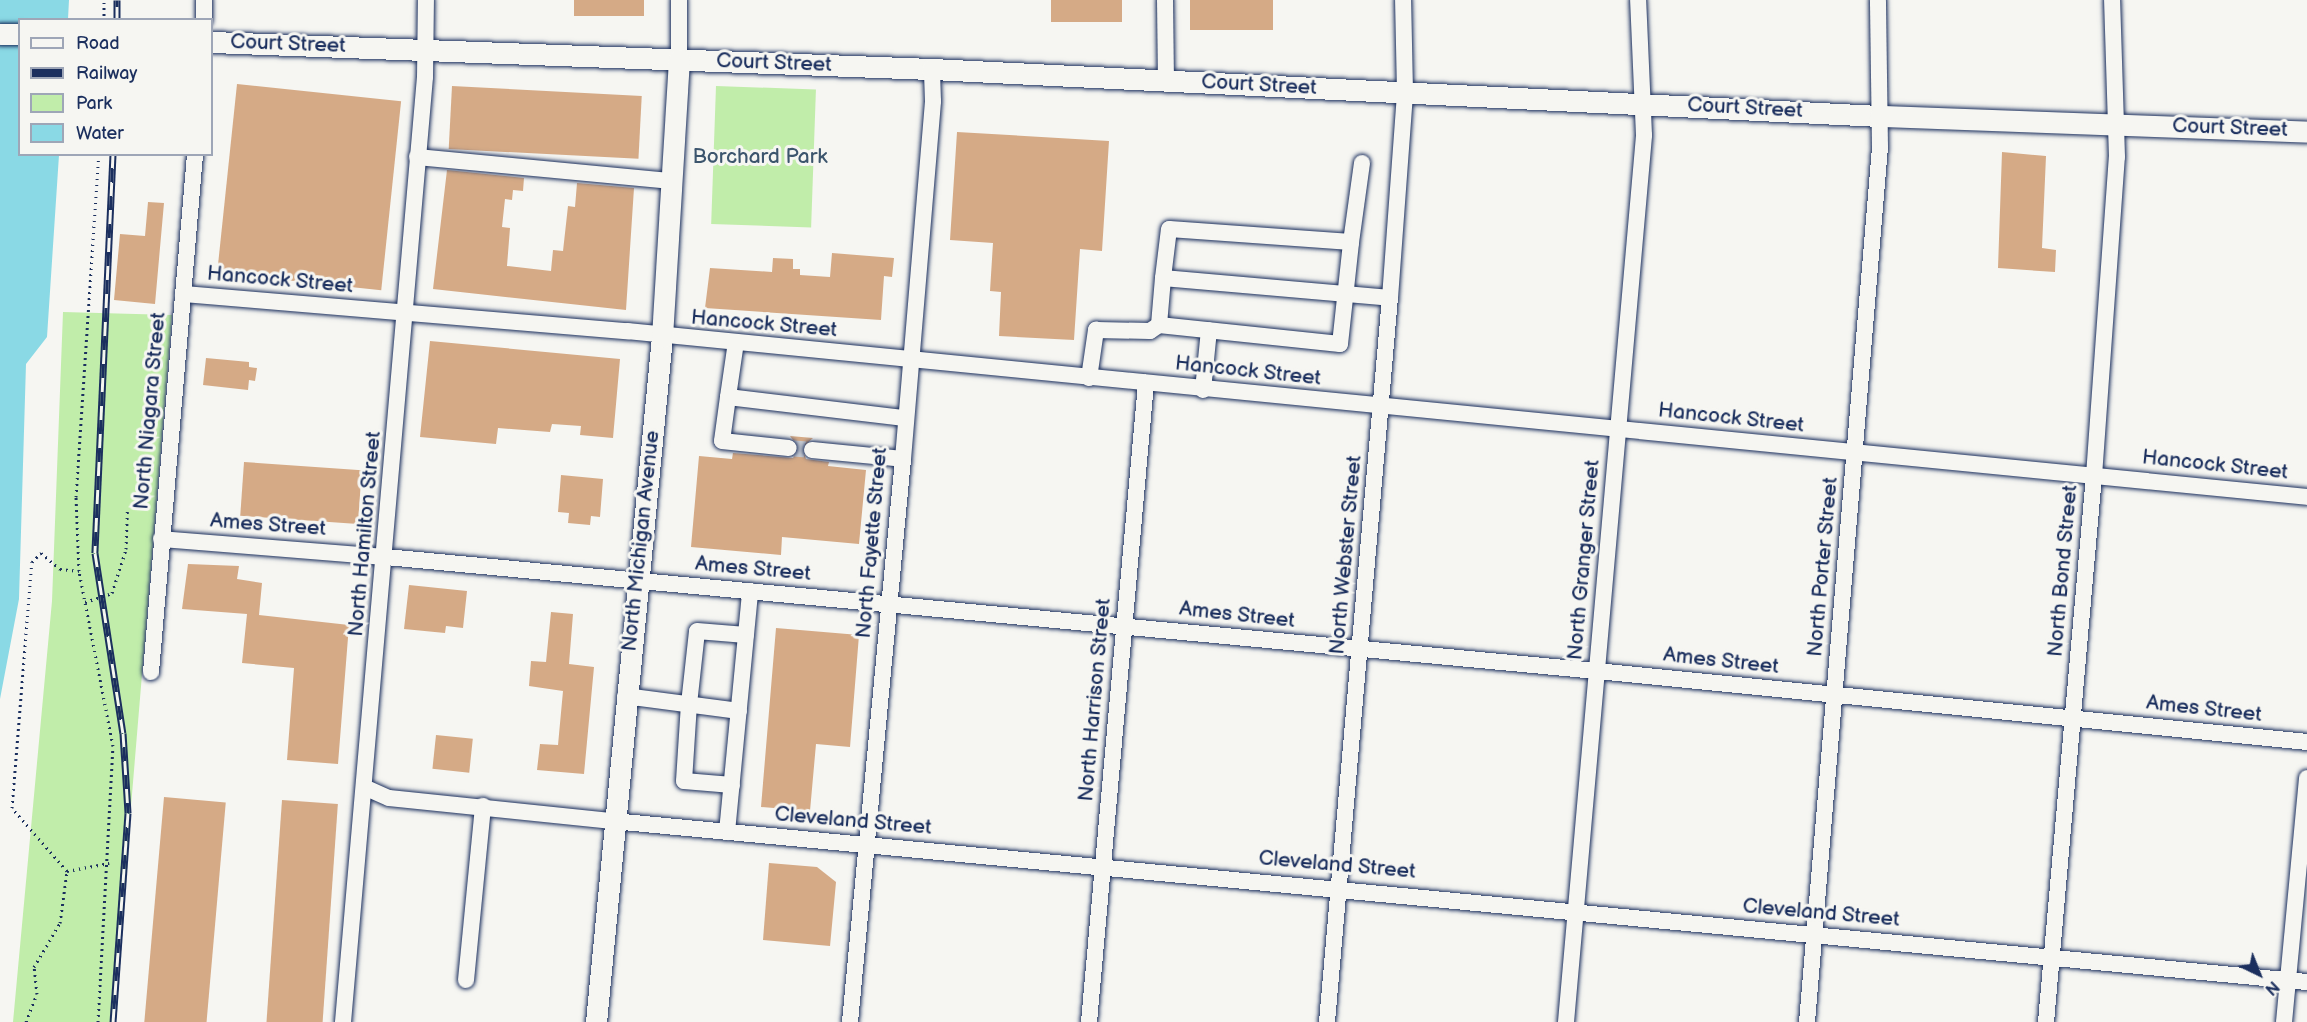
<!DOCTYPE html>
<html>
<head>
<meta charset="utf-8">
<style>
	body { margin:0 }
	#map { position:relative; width:2307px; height:1022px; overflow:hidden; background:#f6f6f2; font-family:"Balsamiq Sans",sans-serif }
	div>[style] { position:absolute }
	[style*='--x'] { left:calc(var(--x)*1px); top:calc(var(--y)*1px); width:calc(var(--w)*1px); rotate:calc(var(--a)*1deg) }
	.green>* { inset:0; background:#c1edaa; transform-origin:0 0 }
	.water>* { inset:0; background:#8ad9e5 }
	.building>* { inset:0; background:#d5aa86; transform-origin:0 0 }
	.minor-tunnel>* { height:16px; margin-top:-8px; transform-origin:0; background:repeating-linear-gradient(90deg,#caced4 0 16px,transparent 0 24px) }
	.path>* { height:3px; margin-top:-1.5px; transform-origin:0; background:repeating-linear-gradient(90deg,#1b2f5e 0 1.5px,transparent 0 6px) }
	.roads { filter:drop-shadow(0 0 2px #1b2f5e) drop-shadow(0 0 2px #1b2f5e) }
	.minor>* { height:16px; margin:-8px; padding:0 8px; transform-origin:8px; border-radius:8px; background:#f6f6f2 }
	.major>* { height:21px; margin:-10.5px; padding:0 10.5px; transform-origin:10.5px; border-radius:10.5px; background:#f6f6f2 }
	.rail>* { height:7px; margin-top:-3.5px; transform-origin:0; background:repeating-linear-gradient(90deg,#f6f6f2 0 14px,#1b2f5e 0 28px); box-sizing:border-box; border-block:2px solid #1b2f5e }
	span { translate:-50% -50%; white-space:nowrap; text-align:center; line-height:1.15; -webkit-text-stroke:6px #f6f6f2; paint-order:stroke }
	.street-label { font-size:21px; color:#1b2f5e }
	.park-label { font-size:21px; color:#3c556d }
	.legend { position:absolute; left:18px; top:18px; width:195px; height:138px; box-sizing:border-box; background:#f6f6f2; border:2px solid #9ea6b7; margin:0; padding:8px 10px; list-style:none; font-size:18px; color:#1b2f5e }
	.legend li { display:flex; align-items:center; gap:12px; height:30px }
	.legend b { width:30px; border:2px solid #9ea6b7 }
	.north { position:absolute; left:2229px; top:944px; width:60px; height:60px; -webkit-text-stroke:4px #f6f6f2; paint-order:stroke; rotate:137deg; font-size:16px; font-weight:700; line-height:24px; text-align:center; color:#1b2f5e }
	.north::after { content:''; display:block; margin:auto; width:21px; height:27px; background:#1b2f5e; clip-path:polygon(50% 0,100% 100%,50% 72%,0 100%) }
</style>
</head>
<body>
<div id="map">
	<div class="green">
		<i style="left:716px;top:86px;width:100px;height:138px;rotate:2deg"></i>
		<i style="clip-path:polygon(63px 312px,172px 315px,113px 1022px,13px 1022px,52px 601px)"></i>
	</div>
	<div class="water">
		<i style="clip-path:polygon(0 0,69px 0,68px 19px,20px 20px,20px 154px,59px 155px,47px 337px,26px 364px,19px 599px,0 699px)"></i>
	</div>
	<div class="building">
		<i style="left:574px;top:0;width:70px;height:16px"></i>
		<i style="left:1051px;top:0;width:71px;height:22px"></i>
		<i style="left:1190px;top:0;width:83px;height:30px"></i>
		<i style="left:237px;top:84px;width:165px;height:190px;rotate:6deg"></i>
		<i style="left:452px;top:86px;width:190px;height:63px;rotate:3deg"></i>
		<i style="clip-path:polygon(957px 132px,1109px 141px,1102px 251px,1080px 249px,1074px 340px,999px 336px,1001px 292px,990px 291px,993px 243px,950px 240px)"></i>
		<i style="clip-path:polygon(2002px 152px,2046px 156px,2042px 248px,2056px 250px,2055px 272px,1998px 268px)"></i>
		<i style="clip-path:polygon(447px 170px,524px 178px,523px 191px,513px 190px,512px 200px,505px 199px,502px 227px,510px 228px,507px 266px,551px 271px,553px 250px,563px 251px,568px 206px,575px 207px,577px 183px,634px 188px,626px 310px,433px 289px)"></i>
		<i style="clip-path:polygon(148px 202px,164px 203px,155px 304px,114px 300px,120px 234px,145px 236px)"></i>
		<i style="clip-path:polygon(832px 253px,894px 258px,892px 277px,884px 276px,881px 320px,705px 308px,710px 268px,772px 272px,773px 258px,793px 259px,793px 269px,800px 269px,800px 275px,830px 277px)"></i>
		<i style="clip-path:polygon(430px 341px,620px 359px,613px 438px,580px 435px,581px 426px,552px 424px,550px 432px,498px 428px,496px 444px,420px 437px)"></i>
		<i style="clip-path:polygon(206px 358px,249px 362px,249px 367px,257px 368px,255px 381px,249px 380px,248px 390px,203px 385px)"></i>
		<i style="clip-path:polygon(790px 436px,813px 438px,802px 448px,806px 459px,829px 462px,828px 466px,866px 470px,859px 544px,782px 537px,781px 555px,691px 547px,699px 456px,732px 459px,733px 453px,793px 458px,799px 448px)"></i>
		<i style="left:244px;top:462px;width:118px;height:54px;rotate:4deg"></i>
		<i style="clip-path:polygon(561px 475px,603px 479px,600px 517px,591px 516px,590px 525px,568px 523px,569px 513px,558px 512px)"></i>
		<i style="clip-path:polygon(188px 564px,239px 566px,237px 579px,262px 583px,259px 615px,349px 625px,338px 764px,287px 760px,294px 668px,242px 663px,247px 614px,182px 609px)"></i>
		<i style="clip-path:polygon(409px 585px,467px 591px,463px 628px,446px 626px,445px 633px,404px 629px)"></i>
		<i style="clip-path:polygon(551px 612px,573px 614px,569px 664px,594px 667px,584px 774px,537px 770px,540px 744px,558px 745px,563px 691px,529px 686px,531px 661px,546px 662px)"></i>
		<i style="clip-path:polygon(776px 628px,859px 635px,850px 747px,816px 744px,810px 811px,761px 807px)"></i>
		<i style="left:436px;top:735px;width:37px;height:34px;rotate:6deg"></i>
		<i style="left:164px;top:797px;width:62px;height:226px;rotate:5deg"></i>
		<i style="left:282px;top:800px;width:56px;height:223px;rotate:4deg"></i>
		<i style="clip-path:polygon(769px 863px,817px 867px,836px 882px,830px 946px,763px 940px)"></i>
	</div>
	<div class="minor-tunnel">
		<i style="--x:789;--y:448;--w:23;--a:5"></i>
	</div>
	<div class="path">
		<i style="--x:104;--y:2;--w:18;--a:90"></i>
		<i style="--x:85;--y:602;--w:28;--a:-18"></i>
		<i style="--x:112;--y:593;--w:46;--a:-72.3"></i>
		<i style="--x:126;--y:549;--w:38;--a:-88"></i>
		<i style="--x:67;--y:871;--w:43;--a:-10.8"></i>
		<i style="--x:26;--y:1022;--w:30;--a:-69"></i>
		<i style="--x:37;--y:994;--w:27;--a:-96"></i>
		<i style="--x:34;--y:967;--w:51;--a:-59.4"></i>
		<i style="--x:60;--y:923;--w:52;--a:-82.3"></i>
		<i style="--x:67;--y:871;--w:84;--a:-131.1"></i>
		<i style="--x:12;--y:808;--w:247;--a:-85.4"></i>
		<i style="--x:32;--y:562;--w:13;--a:-45"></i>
		<i style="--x:41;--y:553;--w:25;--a:40"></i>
		<i style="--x:60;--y:569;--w:19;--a:6"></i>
		<i style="--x:98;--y:1022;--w:276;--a:-86.9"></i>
		<i style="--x:113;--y:746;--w:178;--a:-101"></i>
		<i style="--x:79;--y:571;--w:74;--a:-92.3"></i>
		<i style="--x:76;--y:497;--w:344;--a:-86.2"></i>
	</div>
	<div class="roads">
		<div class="minor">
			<i style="--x:204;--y:0;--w:20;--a:90"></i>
			<i style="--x:1165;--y:0;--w:80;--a:89.3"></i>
			<i style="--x:679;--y:60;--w:60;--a:-90"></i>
			<i style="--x:417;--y:157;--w:256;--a:5.4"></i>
			<i style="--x:1362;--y:163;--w:80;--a:97.9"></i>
			<i style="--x:1351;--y:242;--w:182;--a:-175.9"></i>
			<i style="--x:1169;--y:229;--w:49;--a:97"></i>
			<i style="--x:1163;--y:278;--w:228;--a:5"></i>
			<i style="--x:1163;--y:278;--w:47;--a:94.9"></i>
			<i style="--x:1159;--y:325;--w:182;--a:6"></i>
			<i style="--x:1340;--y:344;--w:103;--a:-83.8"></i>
			<i style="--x:183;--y:294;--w:446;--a:4.8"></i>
			<i style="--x:627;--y:331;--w:1688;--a:5.64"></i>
			<i style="--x:736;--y:342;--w:56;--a:98.3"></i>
			<i style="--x:728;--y:397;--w:178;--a:6.8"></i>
			<i style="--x:1089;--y:378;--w:49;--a:-81.7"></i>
			<i style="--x:1096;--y:330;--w:54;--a:1.1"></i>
			<i style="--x:1150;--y:331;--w:11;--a:-34"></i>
			<i style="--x:1203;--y:390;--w:60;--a:-84.3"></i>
			<i style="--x:728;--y:397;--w:44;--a:97.8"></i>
			<i style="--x:722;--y:441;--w:67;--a:6"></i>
			<i style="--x:812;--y:450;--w:91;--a:5.6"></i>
			<i style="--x:161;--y:539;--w:226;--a:4.6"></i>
			<i style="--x:386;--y:557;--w:1216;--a:5.38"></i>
			<i style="--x:1597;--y:671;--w:714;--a:5.71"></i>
			<i style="--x:151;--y:672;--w:520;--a:-85.14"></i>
			<i style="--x:625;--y:696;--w:115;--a:7.5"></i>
			<i style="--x:732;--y:785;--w:48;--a:-175.2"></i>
			<i style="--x:684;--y:781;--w:77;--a:-86.3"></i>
			<i style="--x:689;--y:704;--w:73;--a:-83.7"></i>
			<i style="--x:697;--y:631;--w:49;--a:4.7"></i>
			<i style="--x:364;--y:787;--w:27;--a:24"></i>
			<i style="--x:389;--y:798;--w:225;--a:5.9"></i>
			<i style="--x:613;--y:821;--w:1702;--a:5.43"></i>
			<i style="--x:727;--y:832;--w:242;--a:-84.5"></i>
			<i style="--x:466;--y:980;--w:175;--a:-84.4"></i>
			<i style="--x:343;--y:1022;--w:949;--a:-85.04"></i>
			<i style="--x:425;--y:77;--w:77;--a:-89.3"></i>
			<i style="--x:850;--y:1022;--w:565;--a:-84.62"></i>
			<i style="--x:903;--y:459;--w:359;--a:-85.2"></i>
			<i style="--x:933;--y:101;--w:32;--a:-92"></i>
			<i style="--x:1089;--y:1022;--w:642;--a:-84.9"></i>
			<i style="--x:1327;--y:1022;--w:727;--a:-85.03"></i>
			<i style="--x:1390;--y:298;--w:207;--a:-85.8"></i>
			<i style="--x:1405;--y:92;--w:92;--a:-91.2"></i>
			<i style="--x:1566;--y:1022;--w:890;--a:-84.97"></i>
			<i style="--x:1644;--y:135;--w:135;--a:-92.5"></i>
			<i style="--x:1807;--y:1022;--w:878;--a:-85.23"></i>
			<i style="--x:1880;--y:147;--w:147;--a:-90.8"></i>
			<i style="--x:2046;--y:1022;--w:548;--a:-84.98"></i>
			<i style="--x:2094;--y:476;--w:320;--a:-85.9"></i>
			<i style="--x:2117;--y:157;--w:157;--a:-91.8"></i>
			<i style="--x:2284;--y:1022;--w:245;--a:-84.6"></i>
		</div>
		<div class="major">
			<i style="--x:0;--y:34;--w:20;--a:0"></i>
			<i style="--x:212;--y:42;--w:721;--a:2.15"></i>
			<i style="--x:932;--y:69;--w:949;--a:2.84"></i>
			<i style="--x:1880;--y:116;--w:427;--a:2.1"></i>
			<i style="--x:596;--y:1022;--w:688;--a:-84.5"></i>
			<i style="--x:662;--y:337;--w:278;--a:-86.5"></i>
		</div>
	</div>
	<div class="rail">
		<i style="--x:117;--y:20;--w:20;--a:-90"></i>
		<i style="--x:113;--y:154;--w:399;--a:92.6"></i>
		<i style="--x:95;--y:553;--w:182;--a:81.2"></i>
		<i style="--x:123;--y:733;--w:80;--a:86.4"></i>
		<i style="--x:128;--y:813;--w:210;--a:94.1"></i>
	</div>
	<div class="street-label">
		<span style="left:288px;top:44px;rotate:2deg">Court Street</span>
		<span style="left:774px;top:63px;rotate:2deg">Court Street</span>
		<span style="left:1259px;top:85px;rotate:3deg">Court Street</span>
		<span style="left:1745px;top:108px;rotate:3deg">Court Street</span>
		<span style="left:2230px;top:128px;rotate:2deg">Court Street</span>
		<span style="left:280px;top:280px;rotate:5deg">Hancock Street</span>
		<span style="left:764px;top:324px;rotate:5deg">Hancock Street</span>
		<span style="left:1248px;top:371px;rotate:6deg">Hancock Street</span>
		<span style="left:150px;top:411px;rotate:-85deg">North Niagara Street</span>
		<span style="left:1731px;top:418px;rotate:6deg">Hancock Street</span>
		<span style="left:2215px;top:465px;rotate:6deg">Hancock Street</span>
		<span style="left:268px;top:525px;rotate:4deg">Ames Street</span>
		<span style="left:365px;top:534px;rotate:-85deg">North Hamilton Street</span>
		<span style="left:641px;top:541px;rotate:-84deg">North Michigan Avenue</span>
		<span style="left:872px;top:543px;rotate:-85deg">North Fayette Street</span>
		<span style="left:1346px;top:555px;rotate:-85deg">North Webster Street</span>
		<span style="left:1584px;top:560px;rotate:-85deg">North Granger Street</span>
		<span style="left:1823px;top:567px;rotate:-85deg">North Porter Street</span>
		<span style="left:753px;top:569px;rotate:5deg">Ames Street</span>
		<span style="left:2063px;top:571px;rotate:-85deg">North Bond Street</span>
		<span style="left:1237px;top:615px;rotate:6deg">Ames Street</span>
		<span style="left:1721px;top:661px;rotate:6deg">Ames Street</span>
		<span style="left:1095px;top:700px;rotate:-85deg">North Harrison Street</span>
		<span style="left:2204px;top:709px;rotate:6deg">Ames Street</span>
		<span style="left:853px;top:821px;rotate:5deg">Cleveland Street</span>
		<span style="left:1337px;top:865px;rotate:5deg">Cleveland Street</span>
		<span style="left:1821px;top:913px;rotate:5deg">Cleveland Street</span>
	</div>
	<div class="park-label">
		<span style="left:760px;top:157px">Borchard Park</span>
	</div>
	<ul class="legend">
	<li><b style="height:8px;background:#f6f6f2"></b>Road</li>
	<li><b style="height:8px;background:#1b2f5e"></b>Railway</li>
	<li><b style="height:16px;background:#c1edaa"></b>Park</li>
	<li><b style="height:16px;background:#8ad9e5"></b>Water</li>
	</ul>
	<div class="north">N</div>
</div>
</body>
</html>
